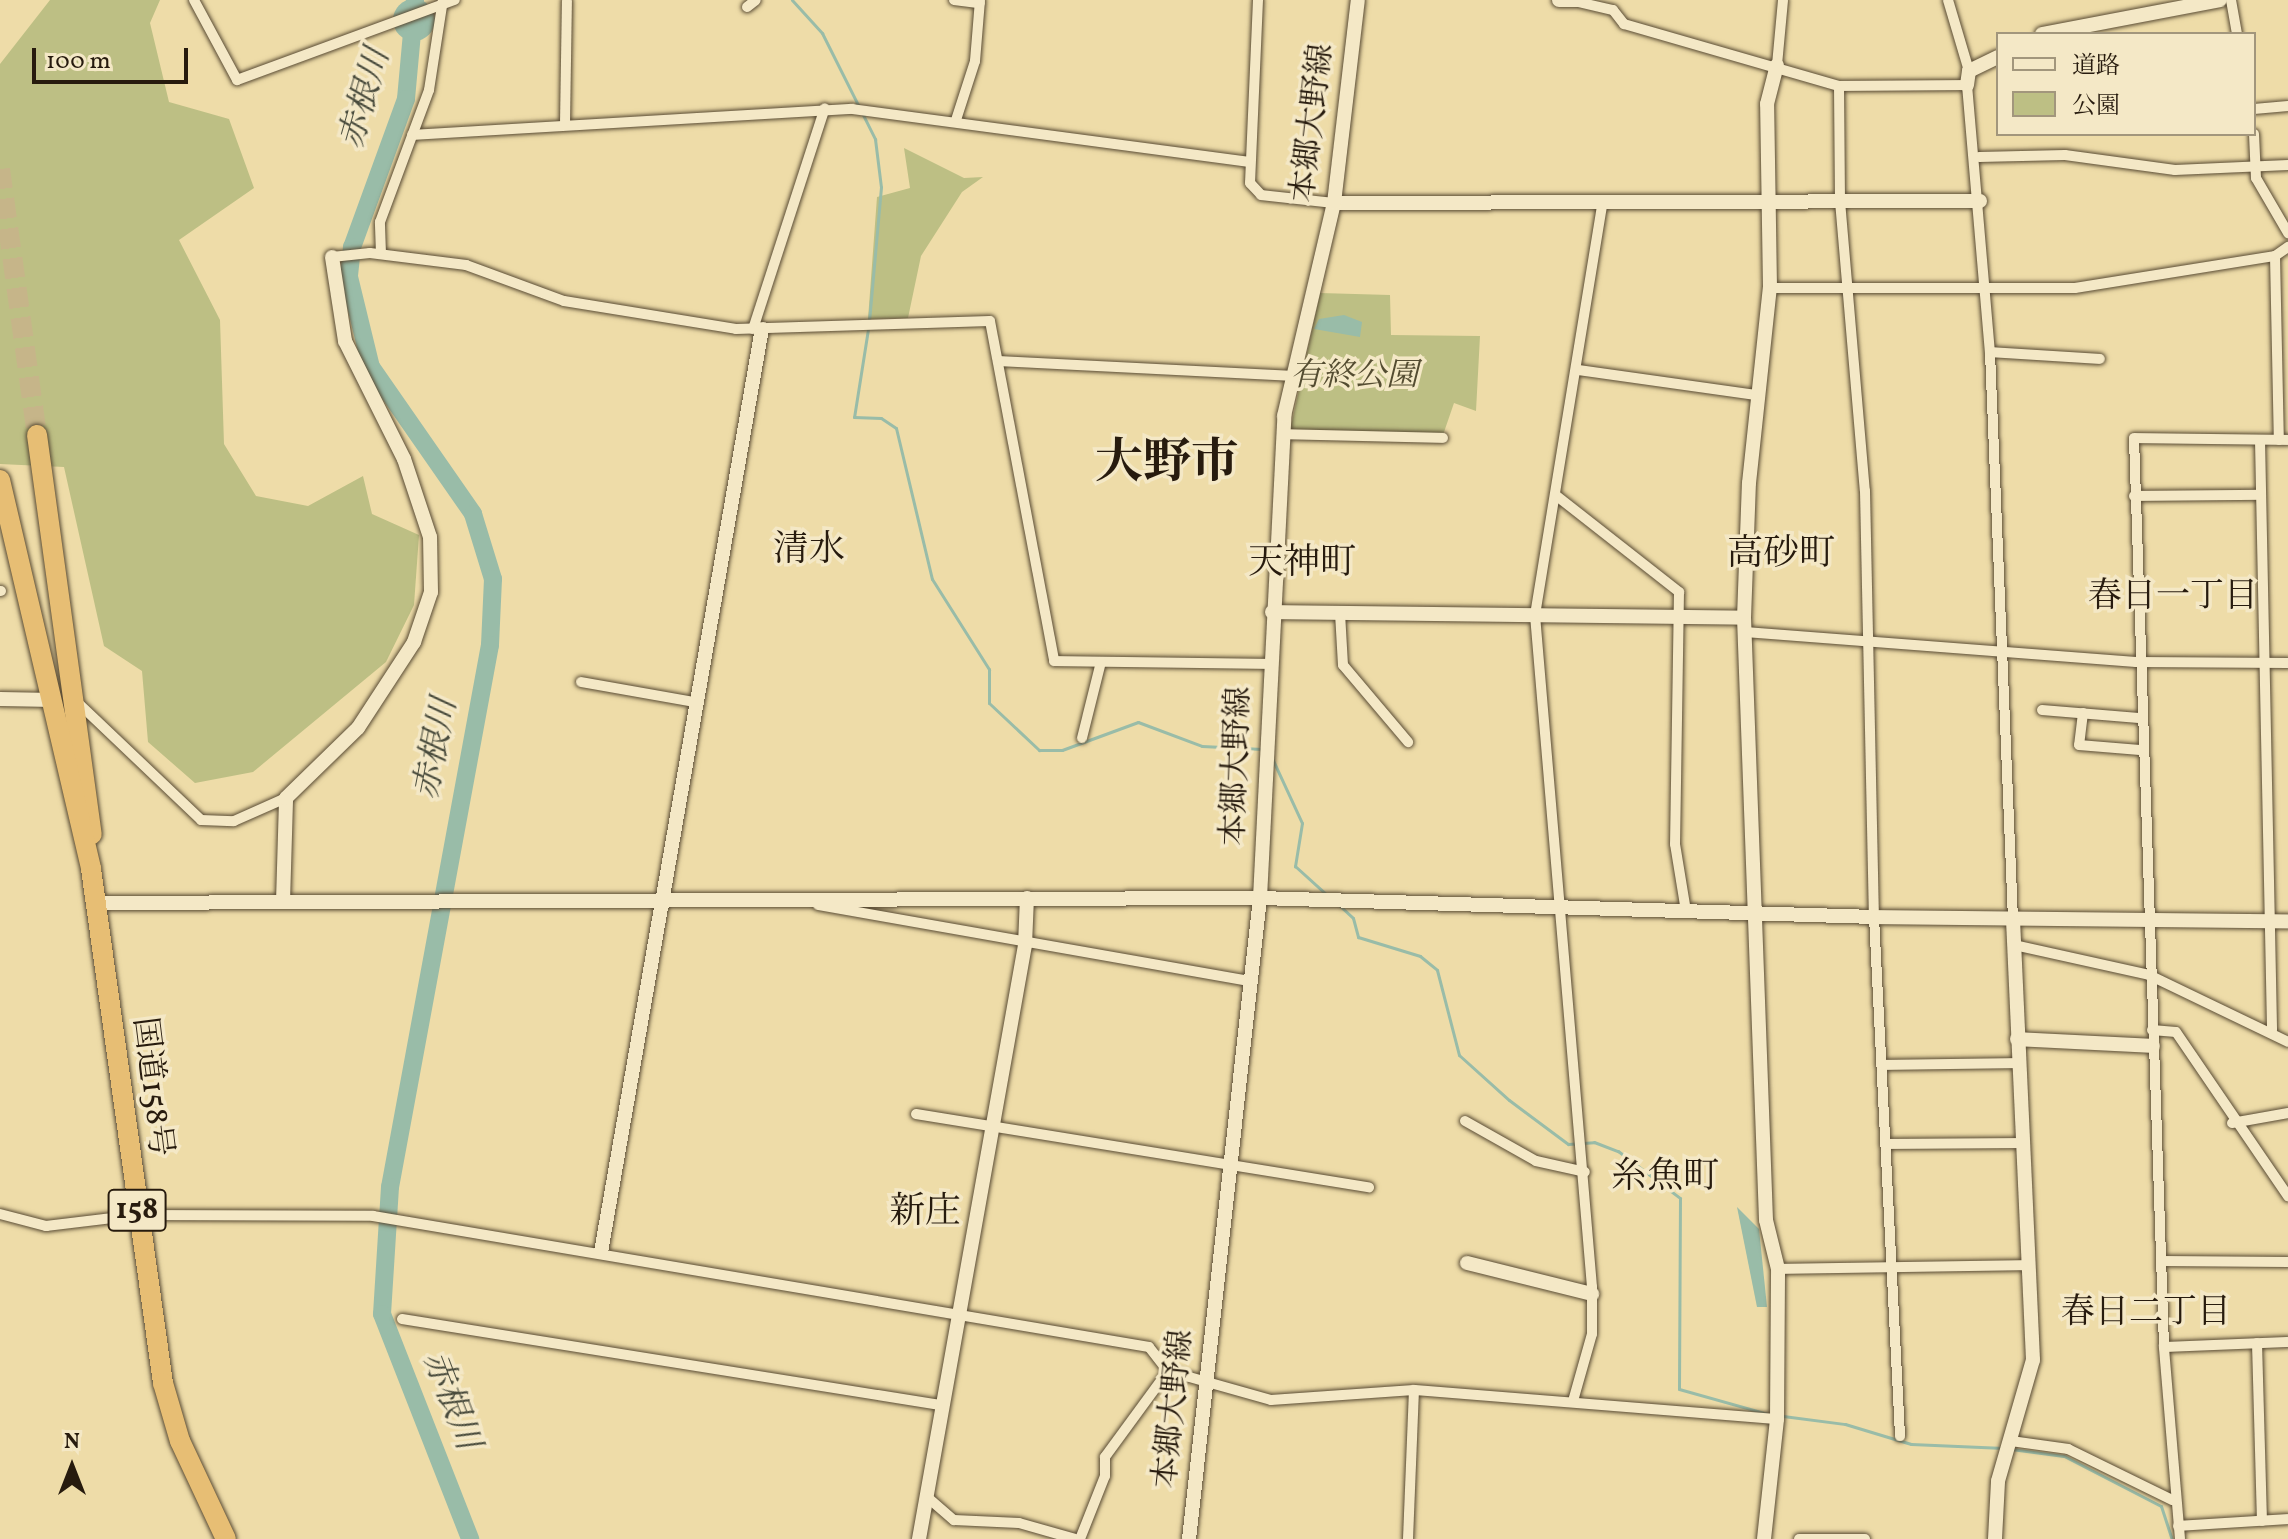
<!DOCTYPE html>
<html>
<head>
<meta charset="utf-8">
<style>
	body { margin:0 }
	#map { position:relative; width:2288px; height:1539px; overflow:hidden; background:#eedca8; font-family:Vollkorn,"Noto Serif JP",serif }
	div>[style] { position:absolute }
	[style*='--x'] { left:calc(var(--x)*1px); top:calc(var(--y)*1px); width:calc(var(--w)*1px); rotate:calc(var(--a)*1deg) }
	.green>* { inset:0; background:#bdbf84 }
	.water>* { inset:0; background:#99bca8 }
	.round { border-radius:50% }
	.stream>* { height:3px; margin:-1.5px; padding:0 1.5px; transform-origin:1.5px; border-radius:1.5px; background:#99bca8 }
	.river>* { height:18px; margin:-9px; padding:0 9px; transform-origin:9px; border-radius:9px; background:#99bca8 }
	.highway-tunnel>* { height:20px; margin-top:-10px; transform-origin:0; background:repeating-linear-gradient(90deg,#c6b589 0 20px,transparent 0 30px) }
	.roads { filter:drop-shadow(0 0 2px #594b34) drop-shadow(0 0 2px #594b34) }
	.street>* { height:10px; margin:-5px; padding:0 5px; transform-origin:5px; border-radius:5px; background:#f4e8c6 }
	.secondary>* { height:14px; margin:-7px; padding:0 7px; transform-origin:7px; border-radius:7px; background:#f4e8c6 }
	.highway>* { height:20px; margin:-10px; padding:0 10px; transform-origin:10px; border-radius:10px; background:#e7be74 }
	span { translate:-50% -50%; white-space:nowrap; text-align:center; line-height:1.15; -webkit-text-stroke:7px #f4e8c6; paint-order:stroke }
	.shield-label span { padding:2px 6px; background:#f4e8c6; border:2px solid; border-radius:6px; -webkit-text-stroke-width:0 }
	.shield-label { font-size:30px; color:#271b0e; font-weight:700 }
	.street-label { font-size:32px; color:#271b0e }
	.park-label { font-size:32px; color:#544c31; font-style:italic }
	.water-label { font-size:34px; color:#494b3c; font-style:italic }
	.neighbourhood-label { font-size:34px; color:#271b0e }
	.quarter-label { font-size:36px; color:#271b0e }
	.town-label { font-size:48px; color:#271b0e; font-weight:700 }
	.legend { position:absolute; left:1996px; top:32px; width:260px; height:104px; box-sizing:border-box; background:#f4e8c6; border:2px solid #a2967c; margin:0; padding:10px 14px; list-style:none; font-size:24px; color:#271b0e }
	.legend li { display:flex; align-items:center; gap:16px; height:40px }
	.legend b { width:40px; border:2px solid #a2967c }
	.north { position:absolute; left:32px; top:1427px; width:80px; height:80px; -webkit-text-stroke:6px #f4e8c6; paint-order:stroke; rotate:0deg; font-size:22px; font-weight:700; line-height:32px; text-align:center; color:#271b0e }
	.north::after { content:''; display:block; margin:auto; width:28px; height:36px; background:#271b0e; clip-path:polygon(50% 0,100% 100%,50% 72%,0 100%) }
	.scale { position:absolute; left:32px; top:48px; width:156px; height:36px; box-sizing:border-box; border:4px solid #271b0e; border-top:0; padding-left:10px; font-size:24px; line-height:28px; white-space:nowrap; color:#271b0e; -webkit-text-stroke:6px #f4e8c6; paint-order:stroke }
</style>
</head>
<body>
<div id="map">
	<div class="green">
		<i style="clip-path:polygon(50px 0,160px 0,150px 23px,169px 102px,229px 119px,254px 188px,179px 240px,220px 320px,224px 444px,256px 496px,308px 506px,363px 476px,372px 514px,419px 535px,414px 605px,386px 662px,253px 772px,195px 783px,148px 742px,142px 671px,104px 646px,64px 467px,0 464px,0 64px)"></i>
		<i style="clip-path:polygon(904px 148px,964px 178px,983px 177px,962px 192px,921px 256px,908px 318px,868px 319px,877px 197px,910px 188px)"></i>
		<i style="clip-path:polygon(1320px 293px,1390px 295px,1391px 335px,1480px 336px,1476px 411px,1454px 403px,1443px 435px,1290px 431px)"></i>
	</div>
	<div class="water">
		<i class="round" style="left:393px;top:-1px;width:42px;height:42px"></i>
		<i style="clip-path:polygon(1344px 315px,1362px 322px,1360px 337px,1314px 329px,1319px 319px)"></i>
		<i style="clip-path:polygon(1737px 1207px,1759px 1229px,1767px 1307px,1757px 1307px)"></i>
	</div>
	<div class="stream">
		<i style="--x:792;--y:0;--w:45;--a:47.7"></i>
		<i style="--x:822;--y:33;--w:119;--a:63.4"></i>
		<i style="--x:875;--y:139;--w:48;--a:82.9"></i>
		<i style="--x:881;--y:187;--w:136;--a:95.1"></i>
		<i style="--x:868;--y:329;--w:89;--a:99"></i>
		<i style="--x:854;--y:417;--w:27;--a:2"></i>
		<i style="--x:881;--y:418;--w:18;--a:34"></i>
		<i style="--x:896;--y:428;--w:155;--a:76.6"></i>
		<i style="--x:932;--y:579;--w:107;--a:57.7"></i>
		<i style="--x:989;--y:669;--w:34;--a:90"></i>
		<i style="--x:989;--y:703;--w:69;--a:43.2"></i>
		<i style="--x:1039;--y:750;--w:23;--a:0"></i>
		<i style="--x:1062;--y:750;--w:81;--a:-20.2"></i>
		<i style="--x:1138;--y:722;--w:68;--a:20.6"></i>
		<i style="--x:1202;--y:746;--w:60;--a:2.9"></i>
		<i style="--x:1271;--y:756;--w:74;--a:65.2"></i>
		<i style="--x:1302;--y:823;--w:44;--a:99.2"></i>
		<i style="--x:1295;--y:866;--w:43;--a:42.2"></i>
		<i style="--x:1339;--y:905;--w:19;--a:43"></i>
		<i style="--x:1353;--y:918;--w:20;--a:75"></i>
		<i style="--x:1358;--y:937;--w:65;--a:17"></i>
		<i style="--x:1420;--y:956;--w:22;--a:39"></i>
		<i style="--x:1437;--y:970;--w:88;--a:75.5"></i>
		<i style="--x:1459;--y:1055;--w:67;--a:42"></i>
		<i style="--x:1509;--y:1100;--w:74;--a:36.7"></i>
		<i style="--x:1568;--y:1144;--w:26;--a:-4"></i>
		<i style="--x:1594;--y:1142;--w:26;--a:21"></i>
		<i style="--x:1618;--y:1151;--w:78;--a:37.2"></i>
		<i style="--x:1680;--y:1198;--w:191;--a:90.3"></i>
		<i style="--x:1679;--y:1389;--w:92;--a:15.7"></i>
		<i style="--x:1783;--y:1416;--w:63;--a:7.4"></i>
		<i style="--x:1845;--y:1424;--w:69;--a:16.9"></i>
		<i style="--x:1911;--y:1444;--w:93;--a:2.5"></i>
		<i style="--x:2011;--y:1449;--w:53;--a:7.5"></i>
		<i style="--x:2064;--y:1456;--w:109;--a:27.3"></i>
		<i style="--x:2161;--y:1506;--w:35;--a:72"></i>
	</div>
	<div class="river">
		<i style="--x:415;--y:0;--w:99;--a:95.2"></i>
		<i style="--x:406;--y:99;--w:158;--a:110"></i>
		<i style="--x:352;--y:247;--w:30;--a:96"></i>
		<i style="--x:349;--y:277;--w:93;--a:76.3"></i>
		<i style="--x:371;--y:367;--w:179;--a:55.2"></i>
		<i style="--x:473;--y:514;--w:68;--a:72.9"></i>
		<i style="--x:493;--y:579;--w:66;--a:92.6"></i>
		<i style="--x:490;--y:645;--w:551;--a:100.45"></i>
		<i style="--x:390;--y:1187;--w:127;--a:93.6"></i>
		<i style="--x:382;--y:1314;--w:242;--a:68.6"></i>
	</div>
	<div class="highway-tunnel">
		<i style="--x:0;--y:169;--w:269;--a:82.1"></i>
	</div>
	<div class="roads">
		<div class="street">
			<i style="--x:194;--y:0;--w:91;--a:61.7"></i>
			<i style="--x:237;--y:80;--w:232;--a:-20.2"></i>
			<i style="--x:954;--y:0;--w:26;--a:7"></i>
			<i style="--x:1258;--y:0;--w:183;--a:92.5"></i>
			<i style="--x:1250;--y:183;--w:16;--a:47"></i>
			<i style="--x:1261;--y:195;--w:73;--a:6.3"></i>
			<i style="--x:1948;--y:0;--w:74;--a:73.5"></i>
			<i style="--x:2231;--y:0;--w:35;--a:80"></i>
			<i style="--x:1578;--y:2;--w:36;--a:13"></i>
			<i style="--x:1613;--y:10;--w:18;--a:52"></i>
			<i style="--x:1624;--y:24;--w:224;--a:16.1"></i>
			<i style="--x:1839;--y:86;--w:128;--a:-0.4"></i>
			<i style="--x:1967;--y:85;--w:268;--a:85.1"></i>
			<i style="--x:1990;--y:352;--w:568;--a:87.68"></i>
			<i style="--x:747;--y:7;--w:11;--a:-38"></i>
			<i style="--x:1777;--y:65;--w:65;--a:-84.7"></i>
			<i style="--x:1839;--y:86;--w:115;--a:89.5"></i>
			<i style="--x:1840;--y:201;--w:291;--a:85.1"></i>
			<i style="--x:1865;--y:491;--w:426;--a:88.8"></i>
			<i style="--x:1874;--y:917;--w:520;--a:87.13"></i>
			<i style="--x:2254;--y:109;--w:34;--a:-5"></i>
			<i style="--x:956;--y:120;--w:62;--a:-72.1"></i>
			<i style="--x:975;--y:61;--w:61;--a:-85.3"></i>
			<i style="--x:565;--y:124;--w:123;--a:-89.1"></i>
			<i style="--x:2254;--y:134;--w:44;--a:87.4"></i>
			<i style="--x:2256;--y:178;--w:64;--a:59.8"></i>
			<i style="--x:412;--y:135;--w:441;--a:-3.4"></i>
			<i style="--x:852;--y:109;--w:400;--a:7.6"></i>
			<i style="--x:1979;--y:157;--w:86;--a:-1.3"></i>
			<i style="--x:2065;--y:155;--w:111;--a:7.8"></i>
			<i style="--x:2175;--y:170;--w:113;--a:-2.5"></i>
			<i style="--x:381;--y:254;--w:32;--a:-92"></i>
			<i style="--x:380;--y:222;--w:141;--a:-69.6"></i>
			<i style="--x:429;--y:90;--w:91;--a:-81.2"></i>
			<i style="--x:2275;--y:256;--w:184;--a:88.8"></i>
			<i style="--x:332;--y:257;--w:38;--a:-6"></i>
			<i style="--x:370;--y:253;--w:97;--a:7.1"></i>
			<i style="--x:466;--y:265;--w:104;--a:20.2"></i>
			<i style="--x:564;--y:301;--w:174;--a:9.2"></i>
			<i style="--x:736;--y:329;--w:254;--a:-1.8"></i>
			<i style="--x:990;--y:321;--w:346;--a:79.3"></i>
			<i style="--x:1054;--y:661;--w:216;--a:0.8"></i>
			<i style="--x:1770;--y:288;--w:305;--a:0"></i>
			<i style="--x:2075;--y:288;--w:203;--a:-9.1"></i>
			<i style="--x:2275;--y:256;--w:16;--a:-35"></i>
			<i style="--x:753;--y:329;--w:232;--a:-72"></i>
			<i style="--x:1990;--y:352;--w:110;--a:3.6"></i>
			<i style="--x:998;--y:361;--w:292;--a:2.9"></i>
			<i style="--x:1578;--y:370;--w:180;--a:8"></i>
			<i style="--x:1282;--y:434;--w:161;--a:1.4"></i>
			<i style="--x:2260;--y:440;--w:590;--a:88.83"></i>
			<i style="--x:2134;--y:496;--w:127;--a:-0.5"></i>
			<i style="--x:1558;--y:497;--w:154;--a:38.1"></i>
			<i style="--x:1679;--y:592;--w:252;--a:90.9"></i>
			<i style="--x:1675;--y:844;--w:68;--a:80.7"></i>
			<i style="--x:0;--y:591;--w:1;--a:0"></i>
			<i style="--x:1340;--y:613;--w:52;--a:86.7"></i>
			<i style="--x:1343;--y:665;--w:101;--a:49.8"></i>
			<i style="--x:1745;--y:632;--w:392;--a:4.4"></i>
			<i style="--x:2136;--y:662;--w:152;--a:0.4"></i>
			<i style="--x:581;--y:682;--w:115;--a:10"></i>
			<i style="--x:75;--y:700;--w:174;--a:43.6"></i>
			<i style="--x:201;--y:820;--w:33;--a:2"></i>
			<i style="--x:234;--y:821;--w:57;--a:-23.9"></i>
			<i style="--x:2042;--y:710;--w:97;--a:4.7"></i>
			<i style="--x:2083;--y:713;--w:32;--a:97"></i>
			<i style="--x:2079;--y:745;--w:61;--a:4.7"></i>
			<i style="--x:1082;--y:738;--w:78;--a:-76"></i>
			<i style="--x:818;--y:905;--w:440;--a:10"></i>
			<i style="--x:2014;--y:945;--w:138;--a:12.5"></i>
			<i style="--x:2149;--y:975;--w:154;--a:25.7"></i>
			<i style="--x:2152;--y:1030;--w:24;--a:5"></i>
			<i style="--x:2176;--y:1032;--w:199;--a:55.7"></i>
			<i style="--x:1883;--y:1065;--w:135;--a:-0.8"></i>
			<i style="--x:916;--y:1114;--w:459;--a:9.2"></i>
			<i style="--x:1465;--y:1121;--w:81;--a:29.4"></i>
			<i style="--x:1536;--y:1161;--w:50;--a:12.7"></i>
			<i style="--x:2232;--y:1123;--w:57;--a:-10.1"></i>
			<i style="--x:1887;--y:1144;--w:134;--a:-0.4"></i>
			<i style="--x:0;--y:1214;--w:48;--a:14.6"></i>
			<i style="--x:46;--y:1226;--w:92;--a:-6.9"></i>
			<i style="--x:137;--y:1215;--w:236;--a:0.2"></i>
			<i style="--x:373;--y:1216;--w:787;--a:9.58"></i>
			<i style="--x:1149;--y:1347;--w:31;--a:52"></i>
			<i style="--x:1168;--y:1371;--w:107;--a:15.7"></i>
			<i style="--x:1271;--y:1400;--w:143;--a:-4"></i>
			<i style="--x:1414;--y:1390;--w:364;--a:4.6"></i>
			<i style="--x:2162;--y:1261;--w:126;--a:0.5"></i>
			<i style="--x:1778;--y:1269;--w:252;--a:-0.9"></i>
			<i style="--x:402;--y:1319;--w:545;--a:9.08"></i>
			<i style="--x:2257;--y:1343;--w:178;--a:88.4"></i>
			<i style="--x:2164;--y:1347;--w:124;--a:-2.3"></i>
			<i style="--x:1573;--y:1401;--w:70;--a:-74.2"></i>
			<i style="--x:1592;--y:1334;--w:47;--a:-90"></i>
			<i style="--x:1592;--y:1287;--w:674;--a:-94.85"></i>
			<i style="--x:1535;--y:615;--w:419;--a:-80.7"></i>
			<i style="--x:2011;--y:1441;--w:58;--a:8"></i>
			<i style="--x:2068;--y:1449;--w:116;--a:26.1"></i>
			<i style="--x:926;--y:1496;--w:37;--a:41"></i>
			<i style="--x:954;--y:1520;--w:65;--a:2.6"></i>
			<i style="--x:1019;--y:1523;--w:58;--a:15.9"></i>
			<i style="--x:2178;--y:1526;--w:110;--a:-3.6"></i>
			<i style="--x:1080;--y:1539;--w:68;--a:-68.4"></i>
			<i style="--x:1105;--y:1476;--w:19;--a:-90"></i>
			<i style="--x:1105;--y:1457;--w:107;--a:-53.8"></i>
			<i style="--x:1408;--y:1539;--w:149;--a:-87.7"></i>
			<i style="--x:1799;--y:1539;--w:66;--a:0"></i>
			<i style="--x:2180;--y:1539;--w:193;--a:-94.8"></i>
			<i style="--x:2164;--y:1347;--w:909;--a:-91.89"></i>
			<i style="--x:2134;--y:438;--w:154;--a:0.7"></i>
		</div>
		<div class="secondary">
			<i style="--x:1559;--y:0;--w:20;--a:0"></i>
			<i style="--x:2042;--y:34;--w:181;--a:-10.8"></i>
			<i style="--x:1967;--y:85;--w:14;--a:-82"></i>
			<i style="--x:1969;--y:71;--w:32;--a:-26"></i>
			<i style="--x:1334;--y:203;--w:646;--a:-0.18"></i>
			<i style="--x:1272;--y:612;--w:472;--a:0.7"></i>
			<i style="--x:0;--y:699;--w:54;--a:1.1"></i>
			<i style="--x:283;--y:902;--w:104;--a:-88.3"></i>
			<i style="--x:286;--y:798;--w:100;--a:-44.2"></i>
			<i style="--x:358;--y:728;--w:103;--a:-56.9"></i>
			<i style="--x:414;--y:642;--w:53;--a:-71.2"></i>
			<i style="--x:431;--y:592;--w:55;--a:-91"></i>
			<i style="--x:430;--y:537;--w:82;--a:-108.4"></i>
			<i style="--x:404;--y:459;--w:132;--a:-116.6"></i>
			<i style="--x:345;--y:341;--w:85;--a:-98.8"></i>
			<i style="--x:97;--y:903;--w:1163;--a:-0.25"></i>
			<i style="--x:1260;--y:898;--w:614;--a:1.77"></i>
			<i style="--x:1874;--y:917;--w:414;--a:0.6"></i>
			<i style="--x:2017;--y:1039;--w:136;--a:2.9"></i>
			<i style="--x:601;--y:1252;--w:937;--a:-80.11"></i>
			<i style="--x:1467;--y:1263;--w:129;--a:13.9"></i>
			<i style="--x:919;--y:1539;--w:603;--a:-79.88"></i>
			<i style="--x:1025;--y:945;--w:47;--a:-87.6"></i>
			<i style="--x:1189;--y:1539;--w:645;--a:-83.68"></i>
			<i style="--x:1260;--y:898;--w:483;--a:-87.1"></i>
			<i style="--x:1284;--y:416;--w:219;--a:-76.8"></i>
			<i style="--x:1334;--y:203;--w:204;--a:-83.3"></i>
			<i style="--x:1764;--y:1539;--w:121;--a:-83.8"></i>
			<i style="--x:1777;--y:1419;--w:150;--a:-89.6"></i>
			<i style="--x:1778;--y:1269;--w:50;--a:-103.8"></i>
			<i style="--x:1766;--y:1220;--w:602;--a:-92.09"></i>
			<i style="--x:1744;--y:618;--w:135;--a:-87.9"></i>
			<i style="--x:1749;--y:483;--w:196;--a:-83.9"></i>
			<i style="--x:1770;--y:288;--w:184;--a:-90.9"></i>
			<i style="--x:1767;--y:104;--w:40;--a:-75.6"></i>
			<i style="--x:1995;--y:1539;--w:58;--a:-87"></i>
			<i style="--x:1998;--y:1481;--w:126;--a:-73.9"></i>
			<i style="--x:2033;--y:1360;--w:440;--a:-92.6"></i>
		</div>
		<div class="highway">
			<i style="--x:37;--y:435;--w:403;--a:82.2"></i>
			<i style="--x:0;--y:480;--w:400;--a:76.8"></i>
			<i style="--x:91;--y:869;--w:519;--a:82.03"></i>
			<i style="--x:163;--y:1383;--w:60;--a:73.7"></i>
			<i style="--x:180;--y:1441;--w:108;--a:64.9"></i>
		</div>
	</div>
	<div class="shield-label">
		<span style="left:137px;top:1210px">158</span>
	</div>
	<div class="street-label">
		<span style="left:1314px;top:123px;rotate:-83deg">本郷大野線</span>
		<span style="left:1238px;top:766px;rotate:-88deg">本郷大野線</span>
		<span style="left:151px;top:1087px;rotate:83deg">国道158号</span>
		<span style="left:1175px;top:1409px;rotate:-84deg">本郷大野線</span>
	</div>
	<div class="park-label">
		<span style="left:1354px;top:377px">有終公園</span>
	</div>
	<div class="water-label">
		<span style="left:366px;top:99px;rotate:-74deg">赤根川</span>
		<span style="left:437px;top:749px;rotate:-79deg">赤根川</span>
		<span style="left:450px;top:1401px;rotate:69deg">赤根川</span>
	</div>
	<div class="neighbourhood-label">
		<span style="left:2173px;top:598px">春日一丁目</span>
		<span style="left:2146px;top:1314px">春日二丁目</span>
	</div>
	<div class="quarter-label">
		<span style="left:809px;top:552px">清水</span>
		<span style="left:1781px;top:556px">高砂町</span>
		<span style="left:1302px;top:565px">天神町</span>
		<span style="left:1665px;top:1179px">糸魚町</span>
		<span style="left:925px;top:1214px">新庄</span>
	</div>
	<div class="town-label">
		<span style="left:1167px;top:465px">大野市</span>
	</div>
	<ul class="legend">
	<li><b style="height:10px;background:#f4e8c6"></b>道路</li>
	<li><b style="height:22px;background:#bdbf84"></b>公園</li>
	</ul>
	<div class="north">N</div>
	<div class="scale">100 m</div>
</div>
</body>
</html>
